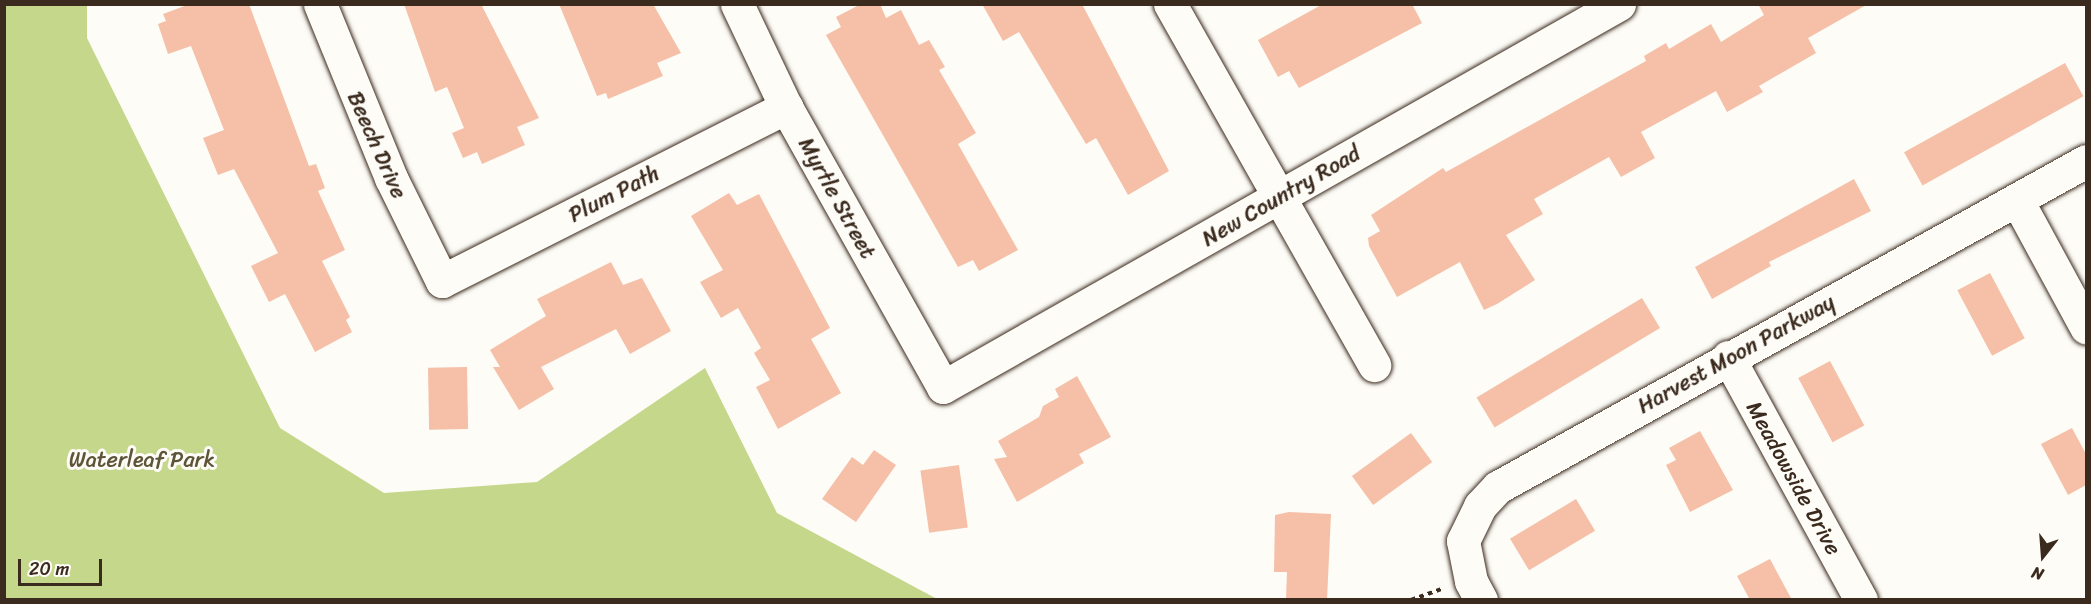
<!DOCTYPE html>
<html>
<head>
<meta charset="utf-8">
<style>
	body { margin:0 }
	#map { position:relative; width:2091px; height:604px; overflow:hidden; background:#fdfcf7; font-family:Sriracha,sans-serif }
	div>[style] { position:absolute }
	[style*='--x'] { left:calc(var(--x)*1px); top:calc(var(--y)*1px); width:calc(var(--w)*1px); rotate:calc(var(--a)*1deg) }
	.green>* { inset:0; background:#c5d78b }
	.building>* { inset:0; background:#f5c0a7; transform-origin:0 0 }
	.path>* { height:4px; margin-top:-2px; transform-origin:0; background:repeating-linear-gradient(90deg,#3b2a1e 0 4.5px,transparent 0 9px) }
	.roads { filter:drop-shadow(0 0 2px #3b2a1e) drop-shadow(0 0 2px #3b2a1e) }
	.minor>* { height:33px; margin:-16.5px; padding:0 16.5px; transform-origin:16.5px; border-radius:16.5px; background:#fdfcf7 }
	span { translate:-50% -50%; white-space:nowrap; text-align:center; line-height:1.15; -webkit-text-stroke:6px #fdfcf7; paint-order:stroke }
	.street-label { font-size:22px; color:#3b2a1e }
	.park-label { font-size:22px; color:#5e5539 }
	.frame { position:absolute; inset:0; border:6px solid #3b2a1e; pointer-events:none }
	.north { position:absolute; left:2013px; top:526px; width:60px; height:60px; -webkit-text-stroke:4px #fdfcf7; paint-order:stroke; rotate:197deg; font-size:16px; font-weight:700; line-height:24px; text-align:center; color:#3b2a1e }
	.north::after { content:''; display:block; margin:auto; width:21px; height:27px; background:#3b2a1e; clip-path:polygon(50% 0,100% 100%,50% 72%,0 100%) }
	.scale { position:absolute; left:18px; top:559px; width:84px; height:27px; box-sizing:border-box; border:3px solid #3b2a1e; border-top:0; padding-left:8px; font-size:18px; line-height:21px; white-space:nowrap; color:#3b2a1e; -webkit-text-stroke:4px #fdfcf7; paint-order:stroke }
</style>
</head>
<body>
<div id="map">
	<div class="green">
		<i style="clip-path:polygon(4px 5px,87px 5px,87px 38px,280px 428px,384px 493px,537px 482px,705px 368px,777px 513px,937px 599px,5px 599px)"></i>
	</div>
	<div class="building">
		<i style="clip-path:polygon(190px 4px,249px 4px,309px 166px,316px 164px,325px 188px,318px 191px,345px 250px,322px 261px,350px 317px,346px 320px,352px 332px,315px 352px,285px 294px,269px 302px,251px 266px,278px 253px,234px 169px,218px 175px,203px 138px,224px 130px,191px 46px,168px 54px,158px 24px,166px 21px,163px 14px)"></i>
		<i style="clip-path:polygon(404px 4px,481px 4px,539px 118px,517px 127px,525px 145px,482px 164px,477px 152px,463px 158px,452px 133px,464px 128px,447px 87px,435px 92px)"></i>
		<i style="clip-path:polygon(559px 4px,653px 4px,681px 53px,657px 63px,663px 76px,608px 99px,606px 93px,597px 96px)"></i>
		<i style="clip-path:polygon(861px 4px,880px 4px,886px 18px,901px 10px,919px 45px,929px 40px,945px 67px,939px 70px,976px 133px,958px 144px,1018px 250px,979px 271px,973px 260px,958px 267px,826px 35px,841px 27px,836px 17px)"></i>
		<i style="clip-path:polygon(982px 4px,1082px 4px,1169px 171px,1128px 195px,1096px 138px,1086px 144px,1019px 32px,1003px 41px)"></i>
		<i style="clip-path:polygon(1323px 4px,1412px 4px,1422px 23px,1299px 88px,1289px 71px,1278px 77px,1258px 40px)"></i>
		<i style="clip-path:polygon(1758px 4px,1868px 4px,1808px 38px,1816px 53px,1759px 86px,1763px 92px,1727px 112px,1716px 91px,1641px 132px,1655px 158px,1621px 177px,1609px 157px,1534px 199px,1543px 214px,1506px 235px,1535px 280px,1497px 304px,1484px 310px,1460px 262px,1397px 297px,1369px 246px,1368px 238px,1380px 231px,1371px 215px,1443px 168px,1446px 172px,1646px 61px,1644px 56px,1666px 43px,1669px 49px,1711px 24px,1721px 42px,1764px 15px)"></i>
		<i style="left:2065px;top:63px;width:38px;height:184px;rotate:61deg"></i>
		<i style="clip-path:polygon(1854px 179px,1871px 211px,1769px 262px,1771px 266px,1712px 299px,1695px 267px)"></i>
		<i style="clip-path:polygon(729px 193px,737px 205px,759px 194px,830px 328px,811px 339px,841px 393px,778px 429px,756px 387px,770px 380px,754px 353px,761px 348px,738px 308px,721px 318px,700px 282px,723px 270px,691px 216px)"></i>
		<i style="clip-path:polygon(611px 262px,623px 285px,642px 278px,671px 331px,630px 354px,616px 329px,541px 367px,554px 389px,519px 410px,493px 367px,500px 367px,490px 350px,546px 316px,537px 299px)"></i>
		<i style="left:1990px;top:273px;width:74px;height:37px;rotate:62deg"></i>
		<i style="left:1642px;top:298px;width:35px;height:193px;rotate:59deg"></i>
		<i style="left:1830px;top:361px;width:73px;height:36px;rotate:62deg"></i>
		<i style="left:467px;top:367px;width:62px;height:39px;rotate:89deg"></i>
		<i style="clip-path:polygon(1077px 376px,1111px 437px,1079px 454px,1084px 463px,1017px 502px,994px 459px,1007px 457px,998px 441px,1039px 417px,1043px 406px,1059px 397px,1055px 389px)"></i>
		<i style="clip-path:polygon(2072px 428px,2086px 454px,2086px 485px,2068px 495px,2041px 444px)"></i>
		<i style="clip-path:polygon(1700px 431px,1733px 490px,1690px 512px,1666px 465px,1676px 460px,1669px 448px)"></i>
		<i style="left:1411px;top:433px;width:36px;height:73px;rotate:54deg"></i>
		<i style="clip-path:polygon(874px 450px,896px 465px,856px 522px,822px 499px,852px 457px,863px 465px)"></i>
		<i style="left:959px;top:465px;width:63px;height:39px;rotate:82deg"></i>
		<i style="left:1576px;top:499px;width:37px;height:77px;rotate:59deg"></i>
		<i style="clip-path:polygon(1289px 512px,1331px 514px,1327px 600px,1286px 599px,1287px 572px,1274px 572px,1275px 515px)"></i>
		<i style="clip-path:polygon(1770px 559px,1792px 600px,1750px 600px,1737px 576px)"></i>
	</div>
	<div class="path">
		<i style="--x:1411;--y:600;--w:35;--a:-20"></i>
	</div>
	<div class="roads">
		<div class="minor">
			<i style="--x:320;--y:4;--w:188;--a:67.8"></i>
			<i style="--x:391;--y:178;--w:115;--a:63.7"></i>
			<i style="--x:442;--y:281;--w:386;--a:-26.8"></i>
			<i style="--x:737;--y:4;--w:114;--a:64.6"></i>
			<i style="--x:786;--y:107;--w:321;--a:60.7"></i>
			<i style="--x:943;--y:387;--w:777;--a:-29.53"></i>
			<i style="--x:1170;--y:4;--w:415;--a:60.5"></i>
			<i style="--x:2017;--y:200;--w:145;--a:61.5"></i>
			<i style="--x:1728;--y:357;--w:277;--a:61.3"></i>
			<i style="--x:1481;--y:600;--w:21;--a:-118"></i>
			<i style="--x:1471;--y:581;--w:41;--a:-101.3"></i>
			<i style="--x:1463;--y:541;--w:39;--a:-64"></i>
			<i style="--x:1480;--y:506;--w:26;--a:-47"></i>
			<i style="--x:1498;--y:487;--w:672;--a:-29"></i>
		</div>
	</div>
	<div class="street-label">
		<span style="left:377px;top:145px;rotate:66deg">Beech Drive</span>
		<span style="left:614px;top:194px;rotate:-27deg">Plum Path</span>
		<span style="left:1281px;top:196px;rotate:-30deg">New Country Road</span>
		<span style="left:837px;top:198px;rotate:61deg">Myrtle Street</span>
		<span style="left:1736px;top:354px;rotate:-29deg">Harvest Moon Parkway</span>
		<span style="left:1794px;top:478px;rotate:61deg">Meadowside Drive</span>
	</div>
	<div class="park-label">
		<span style="left:142px;top:460px">Waterleaf Park</span>
	</div>
	<div class="frame"></div>
	<div class="north">N</div>
	<div class="scale">20 m</div>
</div>
</body>
</html>
